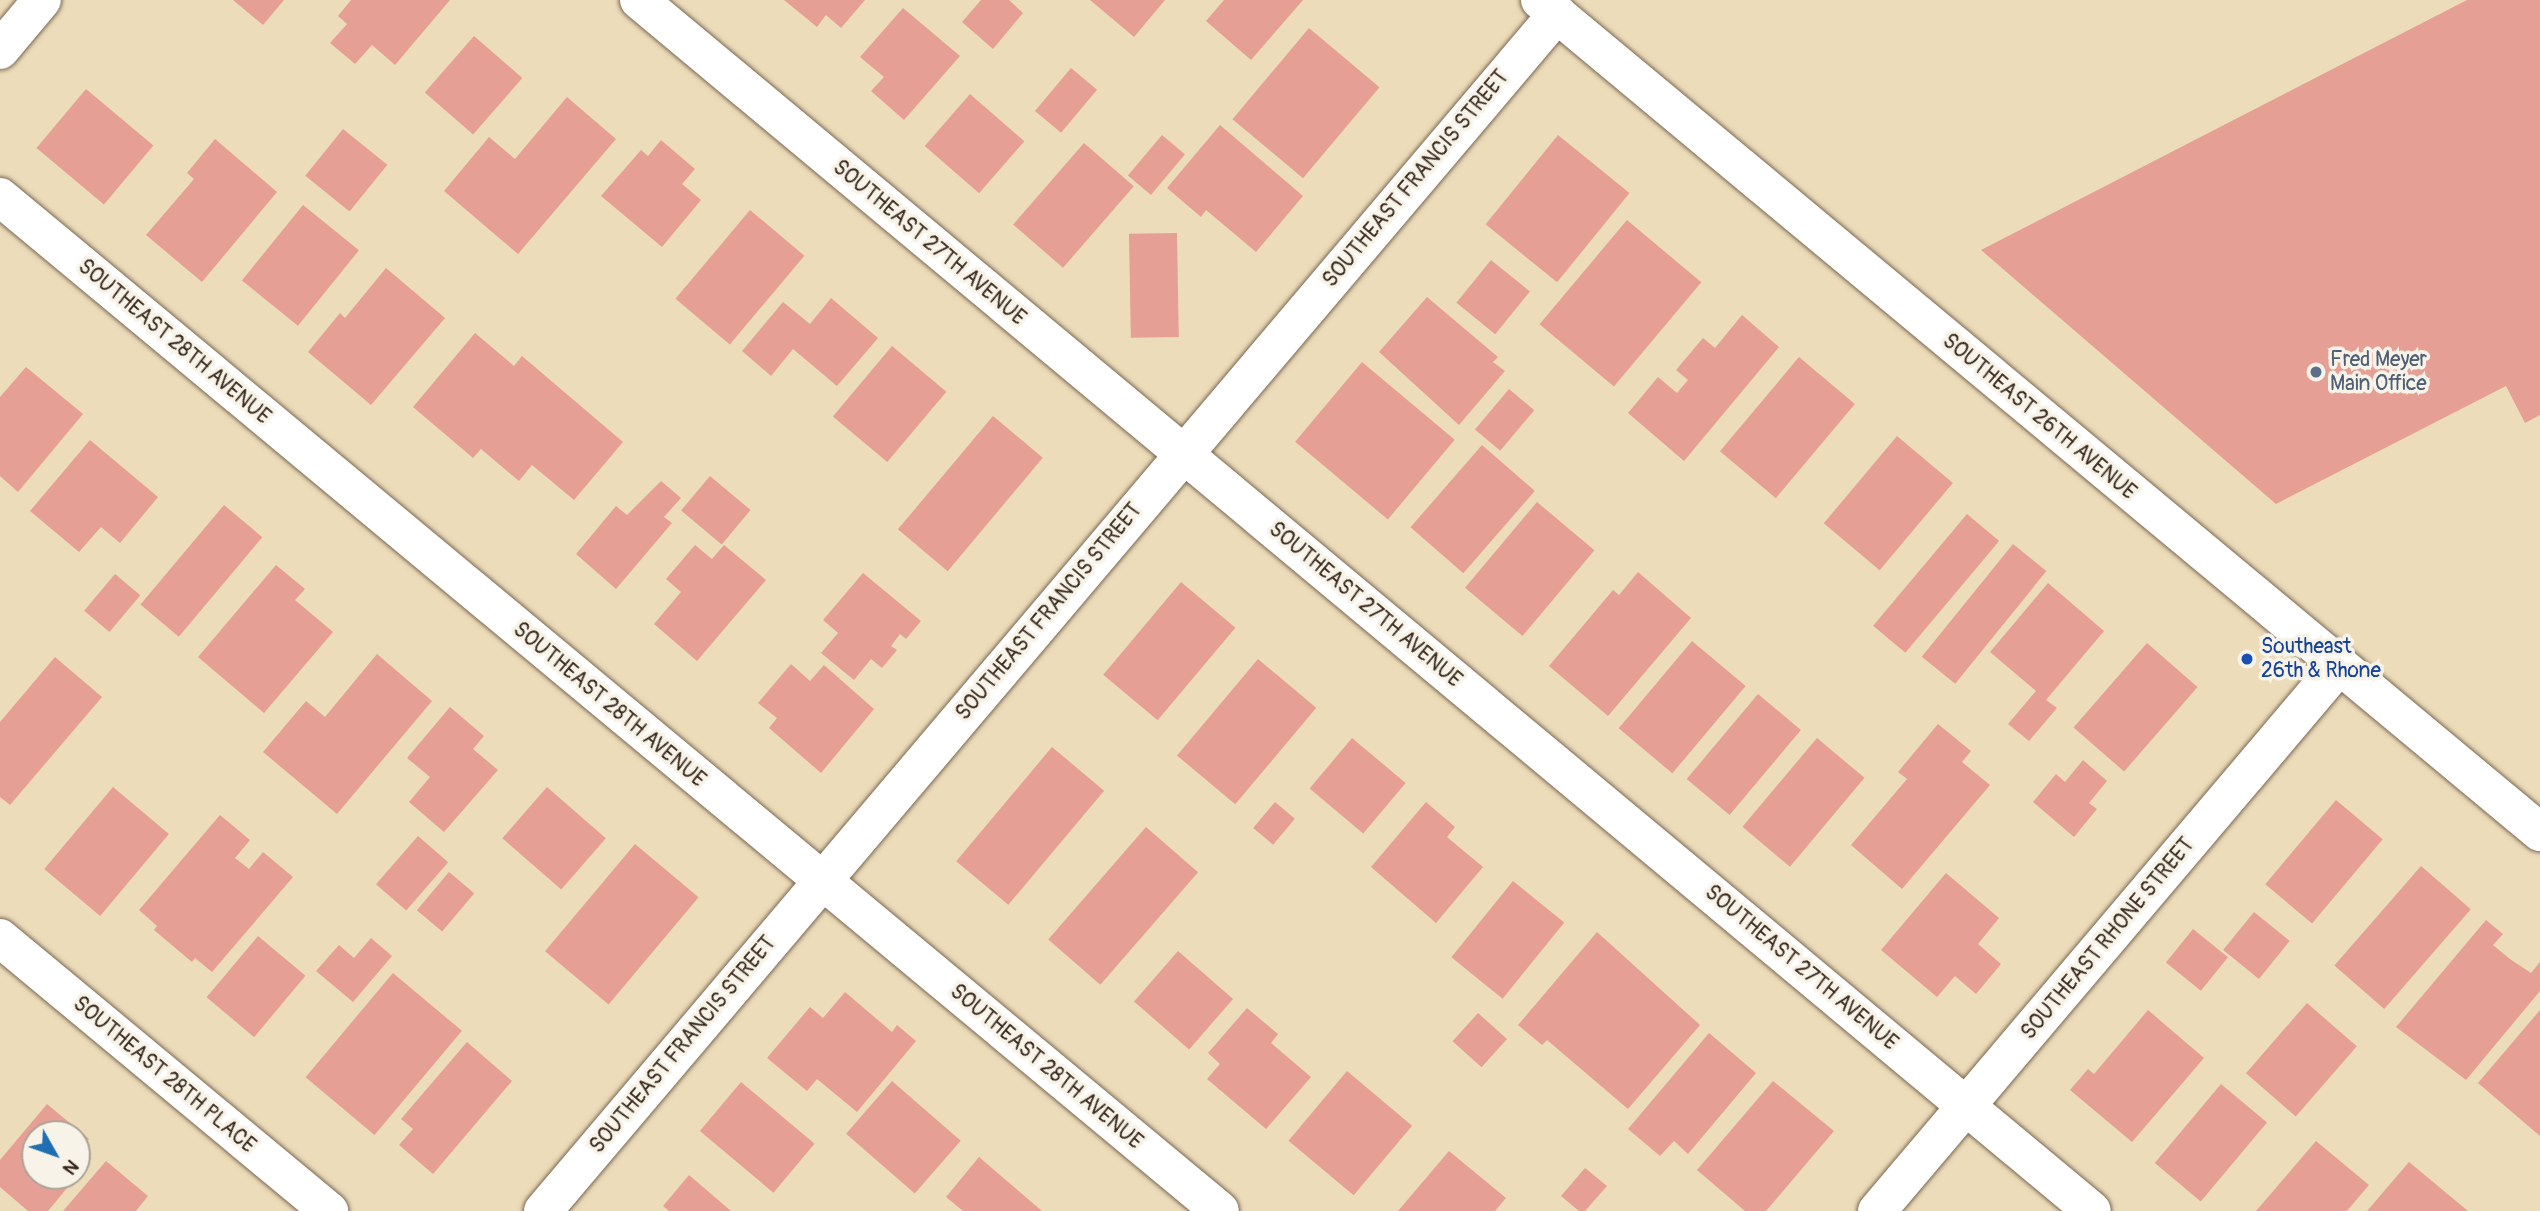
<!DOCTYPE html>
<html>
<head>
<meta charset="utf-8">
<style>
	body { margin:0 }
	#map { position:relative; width:2540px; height:1211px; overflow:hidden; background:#eddcb9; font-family:Pangolin,sans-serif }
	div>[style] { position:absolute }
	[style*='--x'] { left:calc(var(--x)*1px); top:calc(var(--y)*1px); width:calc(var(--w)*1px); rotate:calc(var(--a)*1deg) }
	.building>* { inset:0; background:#e69f94; transform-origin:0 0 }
	.roads { filter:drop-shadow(0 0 2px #796854) drop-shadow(0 0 2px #796854) }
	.minor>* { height:38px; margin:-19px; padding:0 19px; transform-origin:19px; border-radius:19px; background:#fff }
	.dots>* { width:19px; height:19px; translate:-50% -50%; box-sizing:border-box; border:4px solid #f7f3e8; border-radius:50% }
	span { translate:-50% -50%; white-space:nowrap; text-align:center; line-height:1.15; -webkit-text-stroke:7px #f7f3e8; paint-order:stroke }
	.street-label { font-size:21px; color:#3b2a1e }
	.service-label { font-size:21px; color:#4e5e75 }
	.left { translate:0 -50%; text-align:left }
	.transit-label { font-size:21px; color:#164399 }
	.north { position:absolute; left:21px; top:1120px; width:70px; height:70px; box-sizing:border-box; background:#f7f3e8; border:2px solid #aca397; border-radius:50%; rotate:130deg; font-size:19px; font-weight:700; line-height:28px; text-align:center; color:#3b2a1e }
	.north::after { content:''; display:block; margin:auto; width:24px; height:32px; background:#1f6fb2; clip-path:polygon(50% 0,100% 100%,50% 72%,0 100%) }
</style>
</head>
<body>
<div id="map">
	<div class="building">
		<i style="clip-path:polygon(233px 0,284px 0,263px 25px)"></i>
		<i style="clip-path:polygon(351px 0,450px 0,395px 65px,372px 45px,355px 64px,330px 43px,347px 24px,338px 16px)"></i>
		<i style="clip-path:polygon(784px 0,865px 0,841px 28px,826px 15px,817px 27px)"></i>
		<i style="clip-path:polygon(981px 0,1009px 0,1023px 13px,993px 49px,962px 22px)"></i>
		<i style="clip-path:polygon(1090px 0,1165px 0,1134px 37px)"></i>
		<i style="clip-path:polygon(1224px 0,1303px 0,1251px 60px,1206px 21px)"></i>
		<i style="clip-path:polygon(2467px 0,2540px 0,2540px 415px,2525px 423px,2506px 386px,2276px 504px,1981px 250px)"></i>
		<i style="clip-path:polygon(903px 8px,960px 56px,904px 120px,871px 91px,884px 77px,860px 57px)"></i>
		<i style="left:1309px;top:28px;width:92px;height:119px;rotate:40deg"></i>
		<i style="left:474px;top:36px;width:64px;height:75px;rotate:41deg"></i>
		<i style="left:1071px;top:68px;width:34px;height:56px;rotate:40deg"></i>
		<i style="left:86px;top:89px;width:88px;height:77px;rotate:40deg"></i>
		<i style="left:970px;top:94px;width:72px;height:69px;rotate:41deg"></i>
		<i style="clip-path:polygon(567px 97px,616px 139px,518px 254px,444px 191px,489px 137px,515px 159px)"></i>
		<i style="clip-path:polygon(1220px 125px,1303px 196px,1256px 252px,1206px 210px,1201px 217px,1167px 188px)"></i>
		<i style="left:343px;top:129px;width:57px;height:60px;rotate:39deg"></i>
		<i style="left:1162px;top:135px;width:30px;height:53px;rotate:40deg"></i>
		<i style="left:1558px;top:135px;width:92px;height:115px;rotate:39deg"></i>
		<i style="clip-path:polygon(215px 139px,277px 192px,202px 282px,146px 235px,194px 179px,187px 173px)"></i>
		<i style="clip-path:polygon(661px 140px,695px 169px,682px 184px,701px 200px,662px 247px,601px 196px,641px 150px,648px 156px)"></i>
		<i style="left:1084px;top:143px;width:66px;height:108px;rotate:41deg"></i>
		<i style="left:303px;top:205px;width:72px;height:97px;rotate:39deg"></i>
		<i style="left:750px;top:210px;width:71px;height:116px;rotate:40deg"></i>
		<i style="left:1627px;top:220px;width:97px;height:136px;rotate:40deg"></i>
		<i style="left:1177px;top:233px;width:104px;height:48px;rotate:89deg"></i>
		<i style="left:1491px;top:260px;width:50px;height:55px;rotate:39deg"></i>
		<i style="clip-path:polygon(386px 268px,445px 318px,371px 405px,308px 352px,340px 313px,345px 318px)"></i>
		<i style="clip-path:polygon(1427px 297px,1498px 357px,1493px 362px,1505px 371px,1459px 425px,1379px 352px)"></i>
		<i style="clip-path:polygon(831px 298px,878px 338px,837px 386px,793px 349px,771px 376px,742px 351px,783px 302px,810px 324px)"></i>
		<i style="clip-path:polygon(1742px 315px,1779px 347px,1684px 461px,1628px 413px,1658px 377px,1677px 393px,1688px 380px,1676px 370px,1703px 338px,1715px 348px)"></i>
		<i style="clip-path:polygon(475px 333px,514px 366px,522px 356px,623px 442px,574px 500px,532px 465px,519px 481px,481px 449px,473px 458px,413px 407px)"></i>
		<i style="left:892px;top:346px;width:71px;height:92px;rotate:40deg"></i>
		<i style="left:1799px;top:357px;width:73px;height:123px;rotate:40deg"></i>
		<i style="left:1362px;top:362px;width:121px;height:104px;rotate:40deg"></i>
		<i style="clip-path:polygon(26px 367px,83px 414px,18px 492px,0 476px,0 397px)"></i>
		<i style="left:1509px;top:389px;width:33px;height:53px;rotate:40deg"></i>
		<i style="left:993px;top:416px;width:65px;height:148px;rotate:40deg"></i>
		<i style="left:1897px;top:436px;width:73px;height:114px;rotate:40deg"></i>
		<i style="clip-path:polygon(90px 440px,158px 497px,120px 543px,101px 527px,79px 552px,30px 511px)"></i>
		<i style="left:1482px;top:445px;width:70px;height:109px;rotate:41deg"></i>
		<i style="left:710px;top:476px;width:53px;height:45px;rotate:40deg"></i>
		<i style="clip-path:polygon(661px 481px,681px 498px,664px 517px,672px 523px,616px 589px,576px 554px,616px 506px,627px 515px)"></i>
		<i style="left:1537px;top:502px;width:75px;height:112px;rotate:40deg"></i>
		<i style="left:224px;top:505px;width:50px;height:130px;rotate:40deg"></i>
		<i style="left:1967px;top:514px;width:42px;height:146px;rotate:40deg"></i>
		<i style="left:2013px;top:544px;width:43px;height:145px;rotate:39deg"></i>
		<i style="clip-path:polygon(695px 545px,712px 559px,724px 545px,766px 580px,697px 661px,654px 624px,681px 592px,666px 579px)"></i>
		<i style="clip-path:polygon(276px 565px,305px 589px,295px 600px,333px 632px,264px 713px,198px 657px)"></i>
		<i style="clip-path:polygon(1638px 572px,1691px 618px,1608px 716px,1549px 666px,1613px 590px,1619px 595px)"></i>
		<i style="clip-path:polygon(863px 573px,921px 621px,906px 639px,900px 634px,891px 646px,897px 650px,882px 668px,871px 659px,854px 680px,821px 653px,838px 633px,823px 620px)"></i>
		<i style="left:115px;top:574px;width:33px;height:48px;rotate:40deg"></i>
		<i style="left:1181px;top:582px;width:71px;height:121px;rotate:40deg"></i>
		<i style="clip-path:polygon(2048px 583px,2104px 631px,2046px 700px,2057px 708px,2029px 741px,2008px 724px,2036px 691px,1990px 652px)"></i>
		<i style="left:1692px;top:641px;width:70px;height:114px;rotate:40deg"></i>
		<i style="left:2147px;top:643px;width:67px;height:112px;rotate:41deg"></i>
		<i style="clip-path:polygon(377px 654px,432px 701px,337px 814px,263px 752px,306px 701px,325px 717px)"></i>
		<i style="clip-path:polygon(55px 657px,102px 697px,10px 805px,0 797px,0 722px)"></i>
		<i style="left:1258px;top:659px;width:76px;height:126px;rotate:40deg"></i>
		<i style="clip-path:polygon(791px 664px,810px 681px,824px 665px,874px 709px,821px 773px,769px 728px,777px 718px,758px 703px)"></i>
		<i style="left:1758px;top:694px;width:56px;height:111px;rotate:40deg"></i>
		<i style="clip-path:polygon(450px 707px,484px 736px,473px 749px,498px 770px,444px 832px,409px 802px,430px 777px,407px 758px)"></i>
		<i style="clip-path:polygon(1938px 724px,1971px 751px,1962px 762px,1990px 785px,1902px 889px,1851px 845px,1907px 779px,1898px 772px)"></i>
		<i style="left:1352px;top:738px;width:70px;height:66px;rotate:40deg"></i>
		<i style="left:1817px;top:738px;width:62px;height:116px;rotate:40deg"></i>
		<i style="left:1052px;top:747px;width:68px;height:149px;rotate:40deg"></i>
		<i style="clip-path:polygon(2083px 760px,2107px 781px,2089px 803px,2097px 809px,2074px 837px,2033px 802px,2056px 774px,2065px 782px)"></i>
		<i style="left:113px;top:787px;width:73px;height:107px;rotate:40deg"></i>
		<i style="left:547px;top:787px;width:78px;height:68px;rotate:41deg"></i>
		<i style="left:2336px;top:800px;width:61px;height:110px;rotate:40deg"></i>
		<i style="left:1275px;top:802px;width:26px;height:34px;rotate:40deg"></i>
		<i style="clip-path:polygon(1426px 802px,1455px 827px,1447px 837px,1483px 867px,1436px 923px,1371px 867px)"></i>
		<i style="clip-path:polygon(220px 815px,250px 840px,235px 858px,249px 869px,263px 852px,293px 877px,212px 972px,195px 958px,192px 962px,154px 930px,157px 926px,139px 910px)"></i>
		<i style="left:1146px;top:827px;width:69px;height:149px;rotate:41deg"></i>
		<i style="left:418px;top:836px;width:40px;height:64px;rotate:41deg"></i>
		<i style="left:635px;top:844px;width:83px;height:140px;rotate:40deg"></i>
		<i style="left:2421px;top:866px;width:66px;height:132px;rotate:41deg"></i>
		<i style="left:449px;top:872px;width:33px;height:50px;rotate:40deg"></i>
		<i style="clip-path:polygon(1946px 873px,1999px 918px,1978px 944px,2001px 964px,1976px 994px,1955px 976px,1937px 997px,1881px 950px)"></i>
		<i style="left:1513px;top:881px;width:66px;height:98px;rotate:39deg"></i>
		<i style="left:2254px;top:912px;width:46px;height:49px;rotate:39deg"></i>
		<i style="clip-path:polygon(2486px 920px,2503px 934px,2493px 945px,2510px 959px,2531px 973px,2540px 962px,2540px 991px,2466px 1080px,2396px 1027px)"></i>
		<i style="left:2193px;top:929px;width:45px;height:43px;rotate:39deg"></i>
		<i style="clip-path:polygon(1597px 932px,1700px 1025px,1628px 1109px,1547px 1040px,1542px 1045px,1518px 1025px)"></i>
		<i style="left:258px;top:936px;width:62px;height:80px;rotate:40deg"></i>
		<i style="clip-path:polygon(371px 938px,392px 956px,353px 1002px,316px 971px,339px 945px,354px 958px)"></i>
		<i style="left:1178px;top:951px;width:73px;height:67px;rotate:41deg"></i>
		<i style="left:393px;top:973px;width:90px;height:136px;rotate:40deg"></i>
		<i style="clip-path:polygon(845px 992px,892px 1032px,897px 1025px,916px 1041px,857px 1112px,817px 1079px,807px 1091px,767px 1058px,810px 1007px,823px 1018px)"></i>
		<i style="left:2307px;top:1003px;width:66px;height:93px;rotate:41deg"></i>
		<i style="clip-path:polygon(1247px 1008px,1278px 1034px,1271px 1043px,1311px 1077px,1266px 1129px,1207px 1079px,1220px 1064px,1208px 1053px)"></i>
		<i style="clip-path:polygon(2148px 1010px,2204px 1058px,2132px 1142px,2070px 1090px,2088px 1069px,2094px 1074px)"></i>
		<i style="clip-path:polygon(2540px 1010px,2540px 1136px,2478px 1083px)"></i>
		<i style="left:1478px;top:1013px;width:39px;height:38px;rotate:42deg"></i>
		<i style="clip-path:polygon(1709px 1033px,1756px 1073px,1688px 1154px,1674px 1141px,1660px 1156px,1628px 1129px)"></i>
		<i style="clip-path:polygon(467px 1042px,512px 1081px,433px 1174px,399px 1145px,413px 1129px,401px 1119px)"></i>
		<i style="left:1347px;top:1071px;width:85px;height:91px;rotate:40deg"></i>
		<i style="left:892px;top:1081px;width:91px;height:70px;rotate:41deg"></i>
		<i style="clip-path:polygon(1773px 1081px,1834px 1131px,1766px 1211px,1745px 1211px,1697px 1170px)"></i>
		<i style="left:741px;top:1082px;width:96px;height:64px;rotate:40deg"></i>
		<i style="left:2221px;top:1084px;width:60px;height:103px;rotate:40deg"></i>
		<i style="clip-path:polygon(47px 1104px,89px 1139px,77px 1152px,77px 1134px,35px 1134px,35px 1176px,77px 1176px,48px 1211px,28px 1211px,0 1187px,0 1160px)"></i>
		<i style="clip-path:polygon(2316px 1141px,2369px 1185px,2347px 1211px,2256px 1211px)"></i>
		<i style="clip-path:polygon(1449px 1151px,1506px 1198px,1495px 1211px,1398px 1211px)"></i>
		<i style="clip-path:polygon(979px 1157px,1042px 1211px,963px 1211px,946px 1197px)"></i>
		<i style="clip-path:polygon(106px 1161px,148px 1196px,136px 1211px,63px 1211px)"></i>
		<i style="clip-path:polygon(2409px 1162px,2468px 1211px,2367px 1211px)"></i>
		<i style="clip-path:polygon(1585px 1168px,1607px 1186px,1585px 1211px,1579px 1211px,1561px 1196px)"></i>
		<i style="clip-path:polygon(689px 1175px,731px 1211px,669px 1211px,663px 1206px)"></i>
	</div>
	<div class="roads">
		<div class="minor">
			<i style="--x:639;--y:0;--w:1891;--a:39.81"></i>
			<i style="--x:1540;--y:0;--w:1301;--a:39.76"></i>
			<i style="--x:0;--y:50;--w:65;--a:-50"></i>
			<i style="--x:0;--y:197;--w:1586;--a:39.73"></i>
			<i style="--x:0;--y:938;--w:428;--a:39.7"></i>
			<i style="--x:543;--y:1211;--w:1569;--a:-49.73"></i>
			<i style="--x:1877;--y:1211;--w:713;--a:-49.72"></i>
		</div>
	</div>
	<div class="dots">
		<i style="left:2316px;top:372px;background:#5c6f8a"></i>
		<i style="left:2247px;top:659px;background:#1a4fb4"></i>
	</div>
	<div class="street-label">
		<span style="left:1416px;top:179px;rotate:-50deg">SOUTHEAST FRANCIS STREET</span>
		<span style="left:929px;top:243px;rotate:40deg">SOUTHEAST 27TH AVENUE</span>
		<span style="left:174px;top:342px;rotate:40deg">SOUTHEAST 28TH AVENUE</span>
		<span style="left:2039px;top:417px;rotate:40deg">SOUTHEAST 26TH AVENUE</span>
		<span style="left:1365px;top:605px;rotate:40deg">SOUTHEAST 27TH AVENUE</span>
		<span style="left:1049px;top:612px;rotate:-50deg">SOUTHEAST FRANCIS STREET</span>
		<span style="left:609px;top:705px;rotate:40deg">SOUTHEAST 28TH AVENUE</span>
		<span style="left:2108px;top:939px;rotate:-50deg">SOUTHEAST RHONE STREET</span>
		<span style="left:1801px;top:968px;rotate:40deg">SOUTHEAST 27TH AVENUE</span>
		<span style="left:683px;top:1045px;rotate:-50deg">SOUTHEAST FRANCIS STREET</span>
		<span style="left:1046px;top:1067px;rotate:40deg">SOUTHEAST 28TH AVENUE</span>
		<span style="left:164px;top:1075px;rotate:40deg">SOUTHEAST 28TH PLACE</span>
	</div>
	<div class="service-label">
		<span class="left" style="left:2330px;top:372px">Fred Meyer<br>Main Office</span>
	</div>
	<div class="transit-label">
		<span class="left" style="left:2261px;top:659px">Southeast<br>26th &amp; Rhone</span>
	</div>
	<div class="north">N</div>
</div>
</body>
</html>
